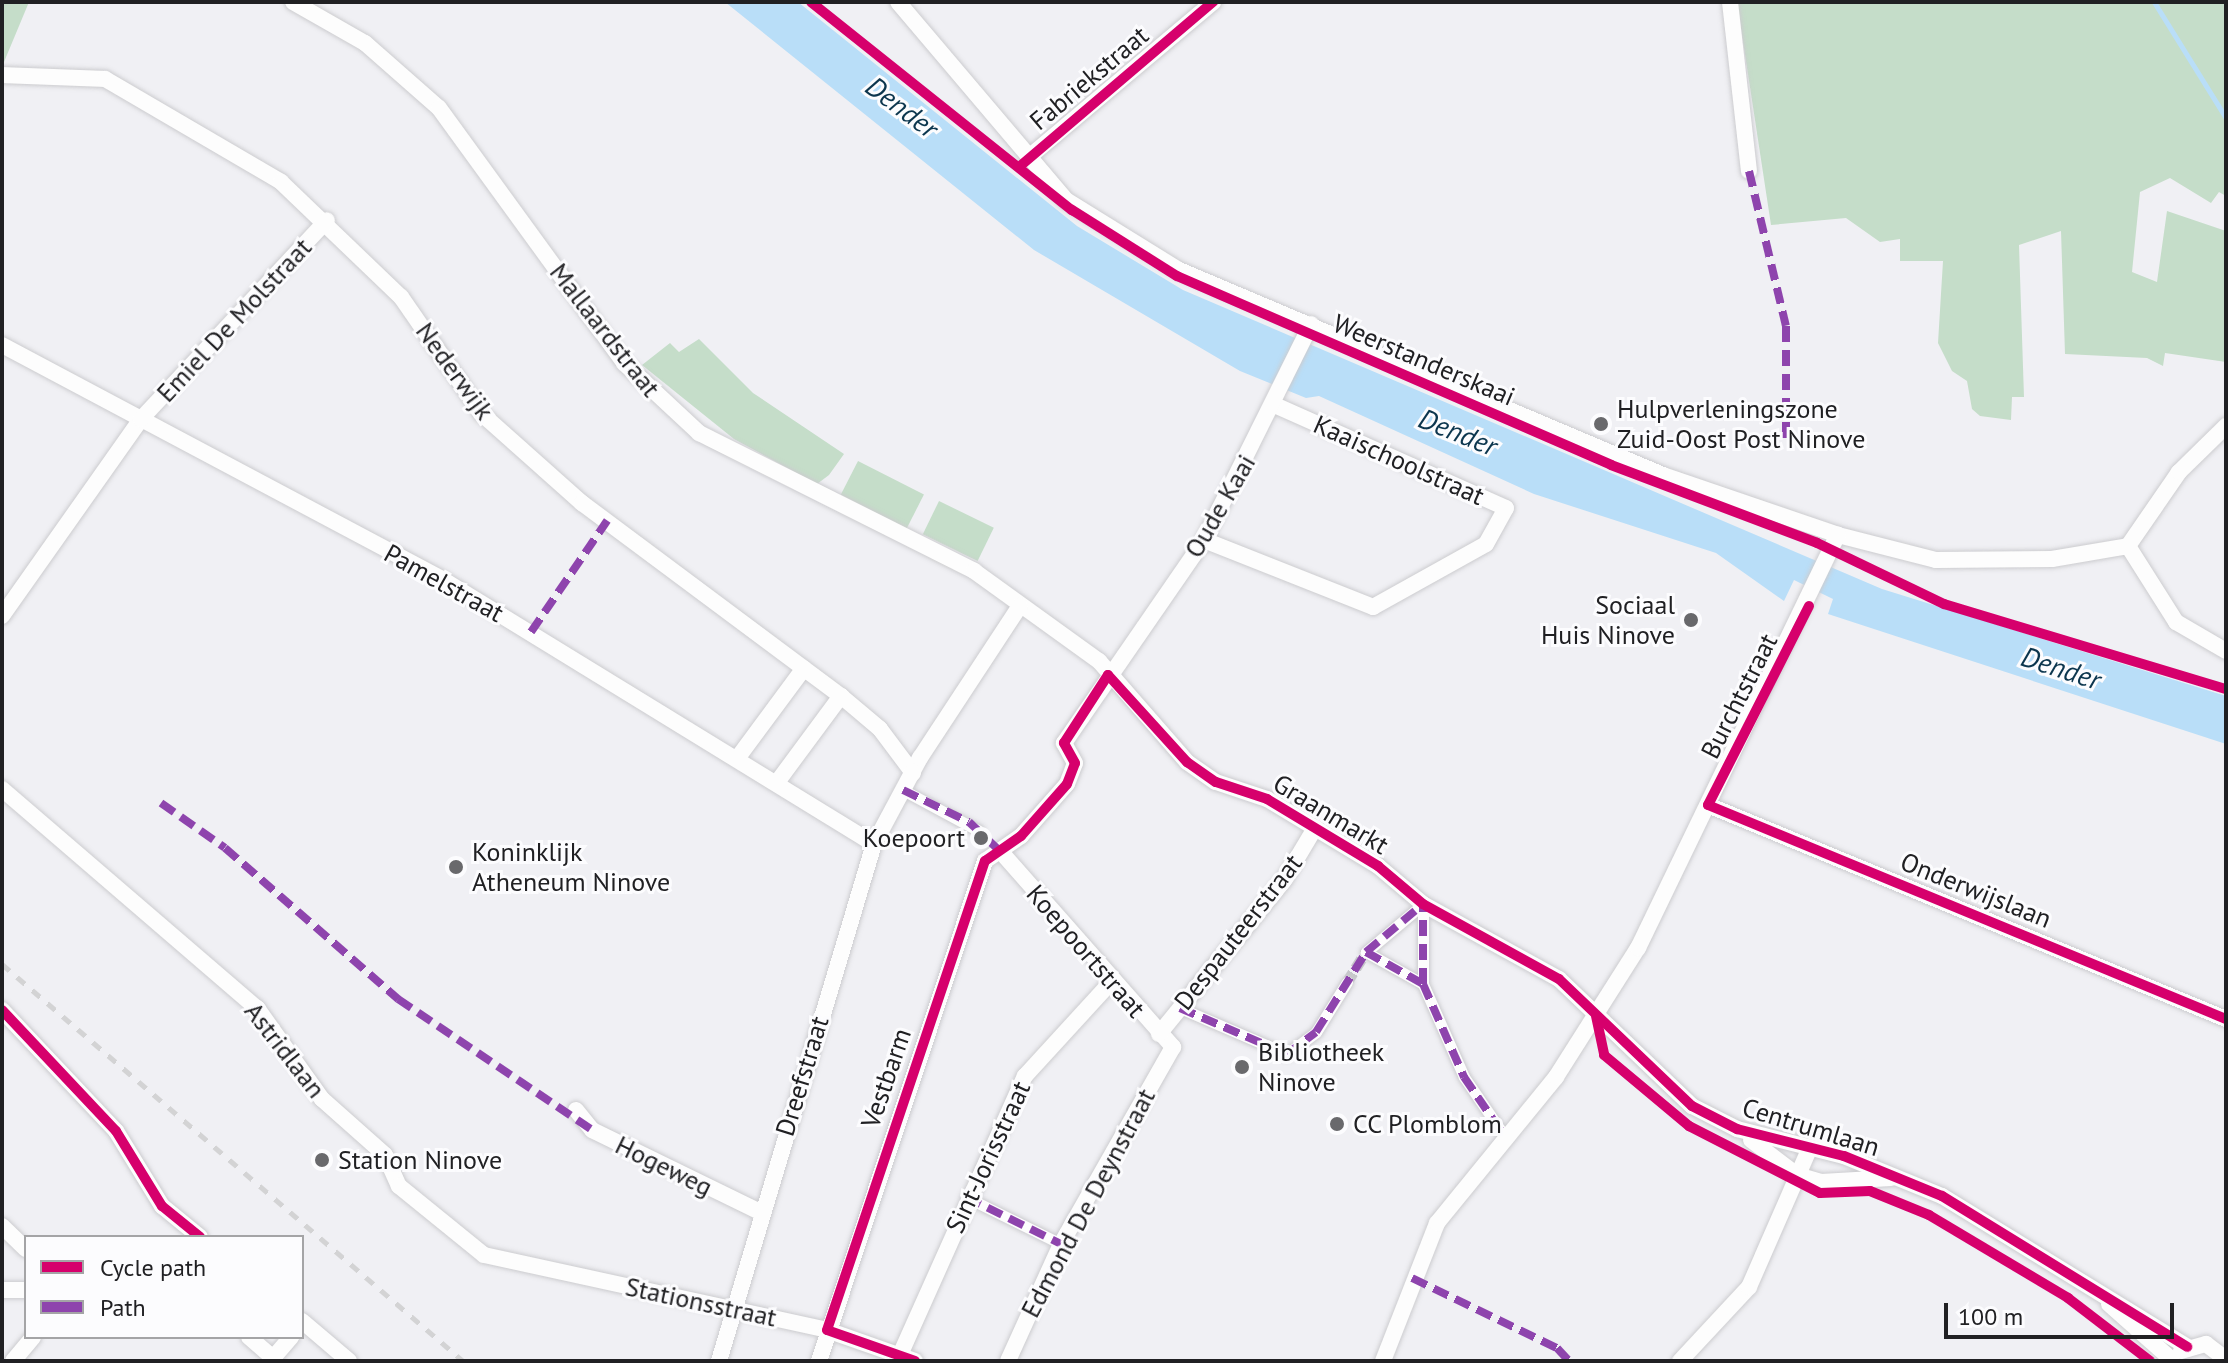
<!DOCTYPE html>
<html>
<head>
<meta charset="utf-8">
<style>
	body { margin:0 }
	#map { position:relative; width:2228px; height:1363px; overflow:hidden; background:#f0f0f4; font-family:"PT Sans",sans-serif }
	div>[style] { position:absolute }
	[style*='--x'] { left:calc(var(--x)*1px); top:calc(var(--y)*1px); width:calc(var(--w)*1px); rotate:calc(var(--a)*1deg) }
	.green>* { inset:0; background:#c5ddc9; transform-origin:0 0 }
	.water>* { inset:0; background:#b9def8 }
	.stream>* { height:5px; margin:-2.5px; padding:0 2.5px; transform-origin:2.5px; border-radius:2.5px; background:#b9def8 }
	.pedestrian-tunnel>* { height:11px; margin-top:-5.5px; transform-origin:0; background:repeating-linear-gradient(90deg,#c6c6ca 0 11px,transparent 0 16.5px) }
	.roads { filter:drop-shadow(0 0 2px #cccccf) drop-shadow(0 0 2px #cccccf) }
	.pedestrian>* { height:11px; margin:-5.5px; padding:0 5.5px; transform-origin:5.5px; border-radius:5.5px; background:#fdfdfd }
	.minor>* { height:16px; margin:-8px; padding:0 8px; transform-origin:8px; border-radius:8px; background:#fdfdfd }
	.rail>* { height:5px; margin-top:-2.5px; transform-origin:0; background:repeating-linear-gradient(90deg,#d3d3d4 0 10px,transparent 0 20px) }
	.quiet>* { height:8px; margin-top:-4px; transform-origin:0; background:repeating-linear-gradient(90deg,#8e44ad 0 16px,transparent 0 24px) }
	.cycleway>* { height:10px; margin:-5px; padding:0 5px; transform-origin:5px; border-radius:5px; background:#d6006c }
	.dots>* { width:22px; height:22px; translate:-50% -50%; box-sizing:border-box; border:4px solid #fcfcfe; border-radius:50% }
	span { translate:-50% -50%; white-space:nowrap; text-align:center; line-height:1.15; -webkit-text-stroke:6px #fcfcfe; paint-order:stroke }
	.street-label { font-size:26px; color:#202023 }
	.poi-label { font-size:26px; color:#202023 }
	.left { translate:0 -50%; text-align:left }
	.right { translate:-100% -50%; text-align:right }
	.water-label { font-size:28px; color:#0c364e; font-style:italic }
	.frame { position:absolute; inset:0; border:4px solid #202023; pointer-events:none }
	.legend { position:absolute; left:24px; top:1235px; width:280px; height:104px; box-sizing:border-box; background:#fcfcfe; border:2px solid #a4a4a6; margin:0; padding:10px 14px; list-style:none; font-size:24px; color:#202023 }
	.legend li { display:flex; align-items:center; gap:16px; height:40px }
	.legend b { width:40px; border:2px solid #a4a4a6 }
	.scale { position:absolute; left:1944px; top:1303px; width:230px; height:36px; box-sizing:border-box; border:4px solid #202023; border-top:0; padding-left:10px; font-size:24px; line-height:28px; white-space:nowrap; color:#202023; -webkit-text-stroke:6px #fcfcfe; paint-order:stroke }
</style>
</head>
<body>
<div id="map">
	<div class="green">
		<i style="clip-path:polygon(2px 2px,29px 2px,4px 62px,2px 62px)"></i>
		<i style="clip-path:polygon(1737px 2px,2226px 2px,2226px 196px,2219px 192px,2211px 203px,2170px 178px,2140px 192px,2132px 272px,2157px 282px,2167px 211px,2226px 231px,2226px 362px,2165px 353px,2163px 366px,2147px 358px,2065px 354px,2061px 231px,2019px 245px,2024px 397px,2012px 397px,2011px 420px,1980px 416px,1972px 409px,1967px 381px,1952px 371px,1938px 343px,1943px 261px,1900px 261px,1900px 239px,1880px 242px,1846px 218px,1771px 225px)"></i>
		<i style="clip-path:polygon(699px 339px,753px 393px,844px 454px,829px 475px,817px 484px,734px 439px,642px 365px,670px 343px,679px 352px)"></i>
		<i style="left:858px;top:461px;width:74px;height:38px;rotate:27deg"></i>
		<i style="left:939px;top:501px;width:61px;height:37px;rotate:26deg"></i>
	</div>
	<div class="water">
		<i style="clip-path:polygon(725px 2px,798px 2px,1077px 226px,1183px 290px,1882px 589px,2226px 696px,2226px 744px,1828px 614px,1833px 599px,1794px 580px,1784px 601px,1716px 553px,1534px 494px,1319px 396px,1306px 398px,1240px 371px,1034px 250px)"></i>
	</div>
	<div class="stream">
		<i style="--x:2154;--y:2;--w:137;--a:58.2"></i>
	</div>
	<div class="pedestrian-tunnel">
		<i style="--x:979;--y:831;--w:16;--a:43"></i>
		<i style="--x:1347;--y:982;--w:36;--a:-58"></i>
	</div>
	<div class="roads">
		<div class="pedestrian">
			<i style="--x:903;--y:790;--w:86;--a:28.3"></i>
			<i style="--x:1423;--y:904;--w:75;--a:139.9"></i>
			<i style="--x:1366;--y:952;--w:65;--a:29.3"></i>
			<i style="--x:1423;--y:984;--w:102;--a:66.2"></i>
			<i style="--x:1464;--y:1077;--w:69;--a:55.6"></i>
			<i style="--x:1423;--y:984;--w:80;--a:-90"></i>
			<i style="--x:1180;--y:1008;--w:116;--a:23.3"></i>
			<i style="--x:1287;--y:1054;--w:36;--a:-37"></i>
			<i style="--x:1316;--y:1032;--w:59;--a:-58.2"></i>
			<i style="--x:966;--y:1197;--w:106;--a:26.3"></i>
		</div>
		<div class="minor">
			<i style="--x:293;--y:2;--w:83;--a:29.7"></i>
			<i style="--x:365;--y:43;--w:98;--a:41.3"></i>
			<i style="--x:439;--y:108;--w:315;--a:54"></i>
			<i style="--x:624;--y:363;--w:103;--a:43"></i>
			<i style="--x:699;--y:433;--w:308;--a:26.6"></i>
			<i style="--x:974;--y:571;--w:154;--a:35.8"></i>
			<i style="--x:1099;--y:661;--w:134;--a:48.9"></i>
			<i style="--x:1187;--y:762;--w:35;--a:35"></i>
			<i style="--x:1216;--y:782;--w:54;--a:18.4"></i>
			<i style="--x:1267;--y:799;--w:130;--a:31.1"></i>
			<i style="--x:1378;--y:866;--w:59;--a:40.2"></i>
			<i style="--x:1423;--y:904;--w:155;--a:28.9"></i>
			<i style="--x:1559;--y:979;--w:184;--a:43.7"></i>
			<i style="--x:1692;--y:1106;--w:51;--a:27.1"></i>
			<i style="--x:1737;--y:1129;--w:110;--a:14.2"></i>
			<i style="--x:1844;--y:1156;--w:106;--a:22.2"></i>
			<i style="--x:1942;--y:1196;--w:288;--a:31.6"></i>
			<i style="--x:898;--y:2;--w:260;--a:49.7"></i>
			<i style="--x:1066;--y:200;--w:133;--a:31.8"></i>
			<i style="--x:1179;--y:270;--w:526;--a:22.96"></i>
			<i style="--x:1663;--y:475;--w:185;--a:18.9"></i>
			<i style="--x:1838;--y:535;--w:101;--a:14.3"></i>
			<i style="--x:1936;--y:560;--w:116;--a:-0.5"></i>
			<i style="--x:2052;--y:559;--w:77;--a:-9.7"></i>
			<i style="--x:2128;--y:546;--w:90;--a:-55.4"></i>
			<i style="--x:2179;--y:472;--w:66;--a:-44.4"></i>
			<i style="--x:1730;--y:2;--w:170;--a:83.6"></i>
			<i style="--x:2;--y:75;--w:103;--a:2.2"></i>
			<i style="--x:105;--y:79;--w:204;--a:30.3"></i>
			<i style="--x:281;--y:182;--w:166;--a:43.8"></i>
			<i style="--x:401;--y:297;--w:142;--a:55.3"></i>
			<i style="--x:482;--y:414;--w:134;--a:41.7"></i>
			<i style="--x:582;--y:503;--w:323;--a:36.7"></i>
			<i style="--x:841;--y:696;--w:51;--a:40.2"></i>
			<i style="--x:880;--y:729;--w:55;--a:53.1"></i>
			<i style="--x:1029;--y:157;--w:241;--a:-40.1"></i>
			<i style="--x:2;--y:345;--w:498;--a:28"></i>
			<i style="--x:442;--y:579;--w:507;--a:31.53"></i>
			<i style="--x:1204;--y:540;--w:182;--a:21.6"></i>
			<i style="--x:1373;--y:607;--w:129;--a:-29.1"></i>
			<i style="--x:1486;--y:544;--w:41;--a:-60.9"></i>
			<i style="--x:1506;--y:508;--w:253;--a:-156"></i>
			<i style="--x:2128;--y:546;--w:90;--a:57.7"></i>
			<i style="--x:2176;--y:622;--w:58;--a:30.1"></i>
			<i style="--x:2;--y:616;--w:241;--a:-54.8"></i>
			<i style="--x:141;--y:419;--w:272;--a:-46.9"></i>
			<i style="--x:739;--y:756;--w:109;--a:-53.5"></i>
			<i style="--x:778;--y:781;--w:106;--a:-53.5"></i>
			<i style="--x:2;--y:789;--w:336;--a:40.7"></i>
			<i style="--x:257;--y:1008;--w:112;--a:54.5"></i>
			<i style="--x:322;--y:1099;--w:84;--a:41.6"></i>
			<i style="--x:385;--y:1155;--w:34;--a:66"></i>
			<i style="--x:399;--y:1186;--w:109;--a:39.1"></i>
			<i style="--x:484;--y:1255;--w:351;--a:12.3"></i>
			<i style="--x:827;--y:1330;--w:93;--a:19.4"></i>
			<i style="--x:1708;--y:805;--w:560;--a:22.45"></i>
			<i style="--x:1002;--y:853;--w:259;--a:48.6"></i>
			<i style="--x:1173;--y:1047;--w:227;--a:119.6"></i>
			<i style="--x:1061;--y:1244;--w:128;--a:114.4"></i>
			<i style="--x:2;--y:1010;--w:166;--a:46.7"></i>
			<i style="--x:116;--y:1131;--w:88;--a:58.5"></i>
			<i style="--x:162;--y:1206;--w:49;--a:39.2"></i>
			<i style="--x:1159;--y:1034;--w:198;--a:-50.9"></i>
			<i style="--x:1284;--y:880;--w:61;--a:-59.2"></i>
			<i style="--x:576;--y:1110;--w:26;--a:51"></i>
			<i style="--x:592;--y:1130;--w:187;--a:26"></i>
			<i style="--x:1751;--y:1140;--w:58;--a:37.3"></i>
			<i style="--x:1797;--y:1175;--w:25;--a:16"></i>
			<i style="--x:1821;--y:1182;--w:70;--a:-3.3"></i>
			<i style="--x:2;--y:1226;--w:33;--a:44"></i>
			<i style="--x:2;--y:1290;--w:24;--a:0"></i>
			<i style="--x:2109;--y:1304;--w:84;--a:41.6"></i>
			<i style="--x:302;--y:1321;--w:62;--a:40.4"></i>
			<i style="--x:249;--y:1337;--w:32;--a:41"></i>
			<i style="--x:273;--y:1358;--w:28;--a:-49"></i>
			<i style="--x:2181;--y:1351;--w:26;--a:-16"></i>
			<i style="--x:2206;--y:1344;--w:25;--a:37"></i>
			<i style="--x:900;--y:1355;--w:306;--a:-65.9"></i>
			<i style="--x:1025;--y:1076;--w:127;--a:-47.5"></i>
			<i style="--x:13;--y:1361;--w:31;--a:-50"></i>
			<i style="--x:719;--y:1361;--w:540;--a:-73.31"></i>
			<i style="--x:874;--y:844;--w:98;--a:-61.9"></i>
			<i style="--x:920;--y:758;--w:182;--a:-56.7"></i>
			<i style="--x:819;--y:1361;--w:527;--a:-71.63"></i>
			<i style="--x:985;--y:861;--w:44;--a:-34.8"></i>
			<i style="--x:1021;--y:836;--w:69;--a:-48.5"></i>
			<i style="--x:1067;--y:784;--w:22;--a:-69"></i>
			<i style="--x:1075;--y:763;--w:23;--a:-119"></i>
			<i style="--x:1064;--y:743;--w:247;--a:-55.4"></i>
			<i style="--x:1204;--y:540;--w:241;--a:-63.6"></i>
			<i style="--x:1383;--y:1361;--w:148;--a:-68.6"></i>
			<i style="--x:1437;--y:1223;--w:188;--a:-50.8"></i>
			<i style="--x:1556;--y:1077;--w:153;--a:-57.6"></i>
			<i style="--x:1638;--y:948;--w:459;--a:-64.2"></i>
			<i style="--x:1680;--y:1361;--w:101;--a:-47"></i>
			<i style="--x:1749;--y:1287;--w:147;--a:-66.4"></i>
		</div>
	</div>
	<div class="rail">
		<i style="--x:2;--y:964;--w:608;--a:40.73"></i>
	</div>
	<div class="quiet">
		<i style="--x:1749;--y:171;--w:159;--a:76.6"></i>
		<i style="--x:1786;--y:326;--w:119;--a:90"></i>
		<i style="--x:531;--y:632;--w:135;--a:-55.6"></i>
		<i style="--x:903;--y:790;--w:73;--a:25.9"></i>
		<i style="--x:969;--y:822;--w:45;--a:43.2"></i>
		<i style="--x:161;--y:803;--w:78;--a:35.1"></i>
		<i style="--x:225;--y:848;--w:230;--a:41.1"></i>
		<i style="--x:398;--y:999;--w:234;--a:34"></i>
		<i style="--x:1366;--y:952;--w:65;--a:29.3"></i>
		<i style="--x:1423;--y:984;--w:102;--a:66.2"></i>
		<i style="--x:1464;--y:1077;--w:69;--a:55.6"></i>
		<i style="--x:1423;--y:984;--w:80;--a:-90"></i>
		<i style="--x:1180;--y:1008;--w:116;--a:23.3"></i>
		<i style="--x:1287;--y:1054;--w:36;--a:-37"></i>
		<i style="--x:1316;--y:1032;--w:94;--a:-58"></i>
		<i style="--x:1366;--y:952;--w:75;--a:-40.1"></i>
		<i style="--x:966;--y:1197;--w:106;--a:26.3"></i>
		<i style="--x:1412;--y:1278;--w:161;--a:25.8"></i>
		<i style="--x:1557;--y:1348;--w:18;--a:47"></i>
	</div>
	<div class="cycleway">
		<i style="--x:811;--y:2;--w:334;--a:38.6"></i>
		<i style="--x:1072;--y:210;--w:124;--a:32.2"></i>
		<i style="--x:1177;--y:276;--w:473;--a:23.5"></i>
		<i style="--x:1611;--y:465;--w:220;--a:20.7"></i>
		<i style="--x:1817;--y:543;--w:141;--a:25.7"></i>
		<i style="--x:1944;--y:604;--w:295;--a:16.8"></i>
		<i style="--x:1019;--y:167;--w:255;--a:-40.4"></i>
		<i style="--x:1809;--y:606;--w:223;--a:116.9"></i>
		<i style="--x:1708;--y:805;--w:560;--a:22.45"></i>
		<i style="--x:2;--y:1010;--w:166;--a:46.7"></i>
		<i style="--x:116;--y:1131;--w:88;--a:58.5"></i>
		<i style="--x:162;--y:1206;--w:49;--a:39.2"></i>
		<i style="--x:1596;--y:1016;--w:40;--a:78"></i>
		<i style="--x:1604;--y:1055;--w:111;--a:39.9"></i>
		<i style="--x:1689;--y:1126;--w:147;--a:27.1"></i>
		<i style="--x:1820;--y:1193;--w:50;--a:-2.3"></i>
		<i style="--x:1870;--y:1191;--w:64;--a:22.1"></i>
		<i style="--x:1929;--y:1215;--w:162;--a:30.8"></i>
		<i style="--x:2068;--y:1298;--w:103;--a:37.5"></i>
		<i style="--x:915;--y:1361;--w:93;--a:-160.6"></i>
		<i style="--x:827;--y:1330;--w:495;--a:-71.4"></i>
		<i style="--x:985;--y:861;--w:44;--a:-34.8"></i>
		<i style="--x:1021;--y:836;--w:69;--a:-48.5"></i>
		<i style="--x:1067;--y:784;--w:22;--a:-69"></i>
		<i style="--x:1075;--y:763;--w:23;--a:-119"></i>
		<i style="--x:1064;--y:743;--w:81;--a:-57.1"></i>
		<i style="--x:1108;--y:675;--w:118;--a:47.8"></i>
		<i style="--x:1187;--y:762;--w:35;--a:35"></i>
		<i style="--x:1216;--y:782;--w:54;--a:18.4"></i>
		<i style="--x:1267;--y:799;--w:130;--a:31.1"></i>
		<i style="--x:1378;--y:866;--w:59;--a:40.2"></i>
		<i style="--x:1423;--y:904;--w:155;--a:28.9"></i>
		<i style="--x:1559;--y:979;--w:184;--a:43.7"></i>
		<i style="--x:1692;--y:1106;--w:51;--a:27.1"></i>
		<i style="--x:1737;--y:1129;--w:110;--a:14.2"></i>
		<i style="--x:1844;--y:1156;--w:106;--a:22.2"></i>
		<i style="--x:1942;--y:1196;--w:288;--a:31.6"></i>
	</div>
	<div class="dots">
		<i style="left:1601px;top:424px;background:#69696c"></i>
		<i style="left:1691px;top:620px;background:#69696c"></i>
		<i style="left:981px;top:838px;background:#69696c"></i>
		<i style="left:456px;top:867px;background:#69696c"></i>
		<i style="left:1242px;top:1067px;background:#69696c"></i>
		<i style="left:1337px;top:1124px;background:#69696c"></i>
		<i style="left:322px;top:1160px;background:#69696c"></i>
	</div>
	<div class="street-label">
		<span style="left:1089px;top:78px;rotate:-40deg">Fabriekstraat</span>
		<span style="left:234px;top:320px;rotate:-47deg">Emiel De Molstraat</span>
		<span style="left:605px;top:330px;rotate:52deg">Mallaardstraat</span>
		<span style="left:1424px;top:360px;rotate:23deg">Weerstanderskaai</span>
		<span style="left:455px;top:371px;rotate:54deg">Nederwijk</span>
		<span style="left:1399px;top:460px;rotate:24deg">Kaaischoolstraat</span>
		<span style="left:1220px;top:506px;rotate:-60deg">Oude Kaai</span>
		<span style="left:444px;top:583px;rotate:29deg">Pamelstraat</span>
		<span style="left:1739px;top:696px;rotate:-63deg">Burchtstraat</span>
		<span style="left:1331px;top:814px;rotate:31deg">Graanmarkt</span>
		<span style="left:1976px;top:890px;rotate:22deg">Onderwijslaan</span>
		<span style="left:1238px;top:932px;rotate:-52deg">Despauteerstraat</span>
		<span style="left:1086px;top:951px;rotate:49deg">Koepoortstraat</span>
		<span style="left:285px;top:1050px;rotate:52deg">Astridlaan</span>
		<span style="left:802px;top:1076px;rotate:-73deg">Dreefstraat</span>
		<span style="left:886px;top:1078px;rotate:-71deg">Vestbarm</span>
		<span style="left:1811px;top:1127px;rotate:17deg">Centrumlaan</span>
		<span style="left:988px;top:1157px;rotate:-65deg">Sint-Jorisstraat</span>
		<span style="left:664px;top:1166px;rotate:26deg">Hogeweg</span>
		<span style="left:1088px;top:1203px;rotate:-62deg">Edmond De Deynstraat</span>
		<span style="left:701px;top:1302px;rotate:12deg">Stationsstraat</span>
	</div>
	<div class="poi-label">
		<span class="left" style="left:1617px;top:424px">Hulpverleningszone<br>Zuid-Oost Post Ninove</span>
		<span class="right" style="left:1675px;top:620px">Sociaal<br>Huis Ninove</span>
		<span class="right" style="left:965px;top:838px">Koepoort</span>
		<span class="left" style="left:472px;top:867px">Koninklijk<br>Atheneum Ninove</span>
		<span class="left" style="left:1258px;top:1067px">Bibliotheek<br>Ninove</span>
		<span class="left" style="left:1353px;top:1124px">CC Plomblom</span>
		<span class="left" style="left:338px;top:1160px">Station Ninove</span>
	</div>
	<div class="water-label">
		<span style="left:902px;top:107px;rotate:37deg">Dender</span>
		<span style="left:1458px;top:432px;rotate:22deg">Dender</span>
		<span style="left:2061px;top:668px;rotate:18deg">Dender</span>
	</div>
	<div class="frame"></div>
	<ul class="legend">
	<li><b style="height:10px;background:#d6006c"></b>Cycle path</li>
	<li><b style="height:10px;background:#8e44ad"></b>Path</li>
	</ul>
	<div class="scale">100 m</div>
</div>
</body>
</html>
